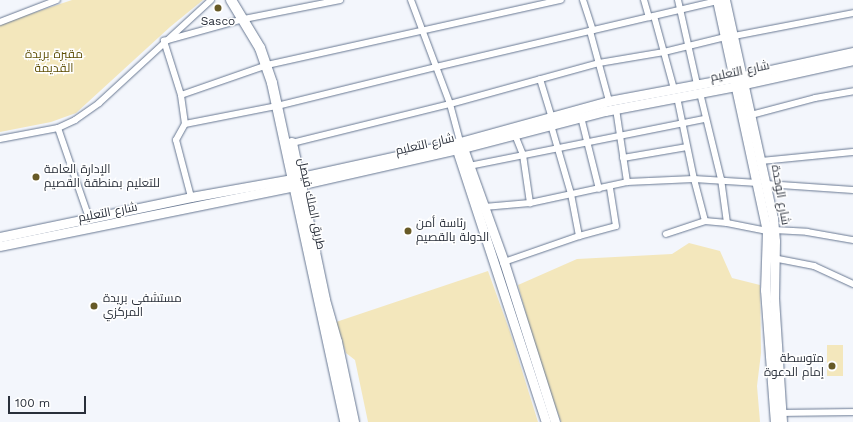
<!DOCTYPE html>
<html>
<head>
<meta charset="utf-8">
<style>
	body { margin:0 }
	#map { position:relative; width:853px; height:422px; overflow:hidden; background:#f3f6fc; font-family:"Work Sans",Cairo,sans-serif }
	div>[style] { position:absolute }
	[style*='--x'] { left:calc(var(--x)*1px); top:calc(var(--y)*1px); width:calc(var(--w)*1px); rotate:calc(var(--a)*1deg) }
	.green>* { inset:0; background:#f3e7bc; transform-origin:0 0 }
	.roads { filter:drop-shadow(0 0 1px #687892) drop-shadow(0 0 1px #687892) }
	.street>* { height:6px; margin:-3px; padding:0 3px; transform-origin:3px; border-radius:3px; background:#fff }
	.secondary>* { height:9px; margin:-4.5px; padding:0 4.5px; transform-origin:4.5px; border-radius:4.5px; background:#fff }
	.primary>* { height:10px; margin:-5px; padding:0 5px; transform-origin:5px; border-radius:5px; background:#fff }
	.dots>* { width:11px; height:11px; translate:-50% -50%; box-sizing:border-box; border:2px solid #fff; border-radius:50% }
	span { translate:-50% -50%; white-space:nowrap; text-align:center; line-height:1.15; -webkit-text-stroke:3px #fff; paint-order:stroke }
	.poi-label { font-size:12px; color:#292f3a }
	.left { translate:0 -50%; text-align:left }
	.right { translate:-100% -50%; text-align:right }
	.park-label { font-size:12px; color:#605107 }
	.street-label { font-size:12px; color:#292f3a }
	.scale { position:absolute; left:8px; top:396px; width:78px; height:18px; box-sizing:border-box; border:2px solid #292f3a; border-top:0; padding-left:5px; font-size:12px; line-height:14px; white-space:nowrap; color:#292f3a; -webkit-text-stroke:3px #fff; paint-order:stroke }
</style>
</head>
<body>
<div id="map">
	<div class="green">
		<i style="clip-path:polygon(72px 0,203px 0,170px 27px,76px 113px,51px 122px,0 132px,0 24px)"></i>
		<i style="clip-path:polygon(689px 243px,720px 251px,732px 278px,760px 285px,761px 353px,757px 386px,760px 422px,561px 422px,540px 365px,518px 285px,577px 259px,672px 254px)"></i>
		<i style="clip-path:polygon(488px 271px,510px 332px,538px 422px,368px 422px,355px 360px,346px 353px,336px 322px)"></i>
		<i style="left:827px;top:345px;width:16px;height:31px"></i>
	</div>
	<div class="roads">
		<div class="street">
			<i style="--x:411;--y:0;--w:111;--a:69.4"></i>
			<i style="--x:450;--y:104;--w:39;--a:75"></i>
			<i style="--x:583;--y:0;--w:32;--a:72"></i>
			<i style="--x:644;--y:0;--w:18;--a:74"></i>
			<i style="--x:678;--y:0;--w:86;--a:77.3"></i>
			<i style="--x:654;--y:16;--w:76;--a:74.7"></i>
			<i style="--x:0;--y:22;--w:61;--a:-21.1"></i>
			<i style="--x:590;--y:31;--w:73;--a:74.8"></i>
			<i style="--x:734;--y:36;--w:121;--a:-10.9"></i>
			<i style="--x:540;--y:79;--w:39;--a:73"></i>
			<i style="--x:700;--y:93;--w:89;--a:76.3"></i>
			<i style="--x:721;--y:179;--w:44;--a:82.2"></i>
			<i style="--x:181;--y:95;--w:91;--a:-19.2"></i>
			<i style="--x:267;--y:65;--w:301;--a:-12.5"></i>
			<i style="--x:677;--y:97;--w:84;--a:78.3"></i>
			<i style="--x:694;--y:179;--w:43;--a:75.3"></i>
			<i style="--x:616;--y:109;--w:74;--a:81.4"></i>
			<i style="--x:751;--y:115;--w:66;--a:-14.9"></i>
			<i style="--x:815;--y:98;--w:39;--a:-10"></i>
			<i style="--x:581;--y:117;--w:74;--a:76"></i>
			<i style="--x:185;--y:124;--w:94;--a:-11.1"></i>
			<i style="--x:277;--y:106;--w:164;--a:-13.8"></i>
			<i style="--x:436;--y:67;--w:289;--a:-13.2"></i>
			<i style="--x:551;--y:125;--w:72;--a:73.8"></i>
			<i style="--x:571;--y:194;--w:43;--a:79.2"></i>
			<i style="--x:58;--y:128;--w:95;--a:71"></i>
			<i style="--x:515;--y:135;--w:22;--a:68"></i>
			<i style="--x:523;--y:155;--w:49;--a:81.7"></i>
			<i style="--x:0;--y:139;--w:59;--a:-10.7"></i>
			<i style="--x:58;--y:128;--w:19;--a:-25"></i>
			<i style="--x:75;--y:120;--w:29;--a:-35"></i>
			<i style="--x:99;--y:103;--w:152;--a:-42.6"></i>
			<i style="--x:292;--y:143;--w:163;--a:-13.9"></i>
			<i style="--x:450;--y:104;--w:155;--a:-15.4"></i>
			<i style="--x:599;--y:63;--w:66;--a:-9.6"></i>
			<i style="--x:664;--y:52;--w:63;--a:-13.8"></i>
			<i style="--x:623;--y:158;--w:65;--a:-9.8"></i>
			<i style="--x:761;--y:161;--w:92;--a:-5.6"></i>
			<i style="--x:469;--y:166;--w:241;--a:-11.3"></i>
			<i style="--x:766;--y:184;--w:87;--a:3.9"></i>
			<i style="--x:191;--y:197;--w:59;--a:-104.7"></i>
			<i style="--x:176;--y:140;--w:18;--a:-61"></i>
			<i style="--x:185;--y:124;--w:29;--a:-98"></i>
			<i style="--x:181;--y:95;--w:57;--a:-107.5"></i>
			<i style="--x:164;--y:41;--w:83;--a:-15.4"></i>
			<i style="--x:244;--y:19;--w:98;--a:-11.2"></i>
			<i style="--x:484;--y:207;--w:46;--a:-5"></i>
			<i style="--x:530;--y:203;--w:99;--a:-12.2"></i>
			<i style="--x:627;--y:182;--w:67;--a:-2.6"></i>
			<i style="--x:694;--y:179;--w:64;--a:3.6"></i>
			<i style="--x:774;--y:230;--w:33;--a:3"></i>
			<i style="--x:807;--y:232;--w:47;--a:9.9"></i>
			<i style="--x:666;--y:234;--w:41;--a:-18.4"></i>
			<i style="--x:705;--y:221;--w:22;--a:5"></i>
			<i style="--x:727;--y:223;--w:41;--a:11.3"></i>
			<i style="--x:773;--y:258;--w:42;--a:11"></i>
			<i style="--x:814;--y:266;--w:43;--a:24.8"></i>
			<i style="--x:504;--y:262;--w:79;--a:-19.1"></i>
			<i style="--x:579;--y:236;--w:38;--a:-15"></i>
			<i style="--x:616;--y:226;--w:39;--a:-99"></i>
			<i style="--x:781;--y:413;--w:72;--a:-0.8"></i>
		</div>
		<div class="secondary">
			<i style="--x:717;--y:0;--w:236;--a:77.8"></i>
			<i style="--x:767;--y:231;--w:59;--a:91.9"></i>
			<i style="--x:765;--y:290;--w:132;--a:85.7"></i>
			<i style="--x:725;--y:0;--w:223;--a:77.6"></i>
			<i style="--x:773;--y:218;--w:23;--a:85"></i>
			<i style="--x:775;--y:241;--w:57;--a:91"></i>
			<i style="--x:774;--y:298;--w:124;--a:86.3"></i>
			<i style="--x:463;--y:148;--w:121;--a:70.2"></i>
			<i style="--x:504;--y:262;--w:168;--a:72.3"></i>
			<i style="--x:457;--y:150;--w:286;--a:71.9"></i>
			<i style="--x:0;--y:237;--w:195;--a:-11.8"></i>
			<i style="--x:191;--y:197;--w:103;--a:-10.1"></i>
			<i style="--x:292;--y:179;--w:172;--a:-12.4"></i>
			<i style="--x:460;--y:142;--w:155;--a:-15.4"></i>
			<i style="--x:609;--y:101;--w:136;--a:-10.6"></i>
			<i style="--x:743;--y:76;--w:113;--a:-12.3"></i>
			<i style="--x:0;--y:246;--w:300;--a:-11.5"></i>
			<i style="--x:294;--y:186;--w:173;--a:-12.7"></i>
			<i style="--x:463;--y:148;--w:147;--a:-14.6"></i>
			<i style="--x:605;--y:111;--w:133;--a:-10.8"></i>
			<i style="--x:736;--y:86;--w:120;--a:-12.5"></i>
		</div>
		<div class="primary">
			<i style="--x:231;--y:0;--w:56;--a:58.9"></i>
			<i style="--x:260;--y:48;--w:37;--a:71"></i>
			<i style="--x:272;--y:83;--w:347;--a:77.8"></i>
			<i style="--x:292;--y:143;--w:160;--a:78.1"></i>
			<i style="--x:325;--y:300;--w:44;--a:74.1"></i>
			<i style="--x:337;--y:342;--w:82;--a:78"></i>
		</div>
	</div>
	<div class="dots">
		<i style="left:218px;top:8px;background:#675a27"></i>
		<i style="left:36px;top:177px;background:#675a27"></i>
		<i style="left:408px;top:231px;background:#675a27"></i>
		<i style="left:94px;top:306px;background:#675a27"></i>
		<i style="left:832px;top:366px;background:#675a27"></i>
	</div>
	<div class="poi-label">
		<span style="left:218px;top:22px">Sasco</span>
		<span class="left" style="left:44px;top:177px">الإدارة العامة<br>للتعليم بمنطقة القصيم</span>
		<span class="left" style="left:416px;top:231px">رئاسة أمن<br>الدولة بالقصيم</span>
		<span class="left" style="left:103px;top:306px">مستشفى بريدة<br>المركزي</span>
		<span class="right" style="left:824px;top:366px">متوسطة<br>إمام الدعوة</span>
	</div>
	<div class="park-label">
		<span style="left:54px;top:62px">مقبرة بريدة<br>القديمة</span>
	</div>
	<div class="street-label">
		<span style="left:740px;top:72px;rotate:-12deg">شارع التعليم</span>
		<span style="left:425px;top:145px;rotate:-13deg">شارع التعليم</span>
		<span style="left:780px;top:195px;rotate:80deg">شارع الوحدة</span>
		<span style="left:311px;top:204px;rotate:78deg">طريق الملك فيصل</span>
		<span style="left:108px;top:213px;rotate:-11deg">شارع التعليم</span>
	</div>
	<div class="scale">100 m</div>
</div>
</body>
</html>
